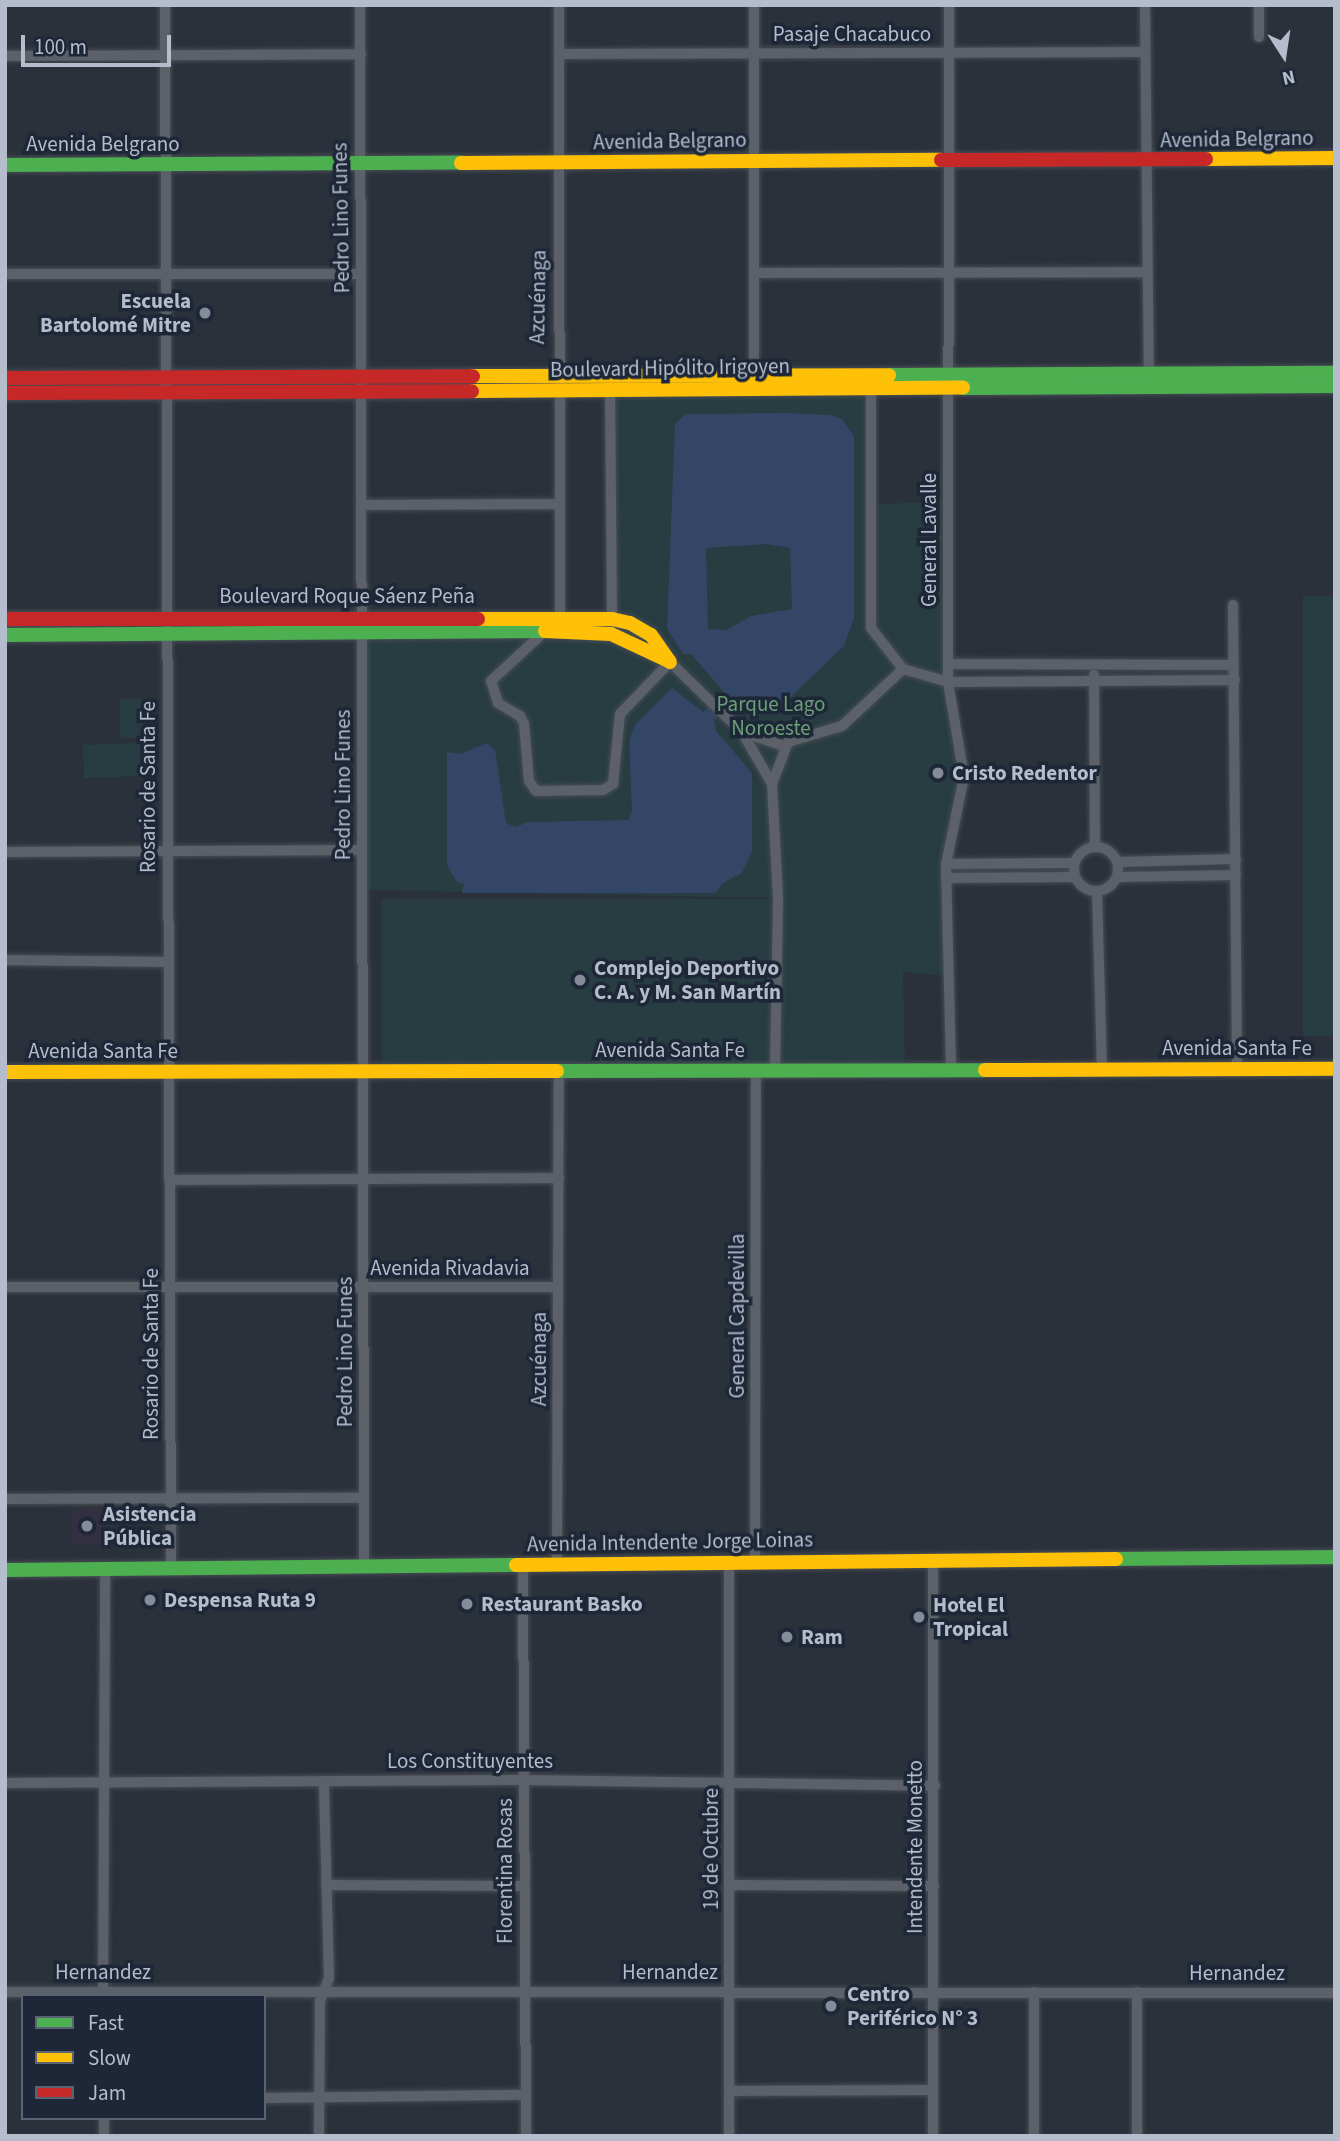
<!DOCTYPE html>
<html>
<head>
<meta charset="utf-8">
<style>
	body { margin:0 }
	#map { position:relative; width:1340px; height:2141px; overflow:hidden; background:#2b313b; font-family:"Source Sans 3",sans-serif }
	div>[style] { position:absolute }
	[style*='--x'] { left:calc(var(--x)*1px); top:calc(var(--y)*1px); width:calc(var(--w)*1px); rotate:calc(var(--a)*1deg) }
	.medical>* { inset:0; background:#333141; transform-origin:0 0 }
	.green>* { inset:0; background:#273d42; transform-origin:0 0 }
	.water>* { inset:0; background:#334665 }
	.roads { filter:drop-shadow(0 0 2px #474c53) drop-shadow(0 0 2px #474c53) }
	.street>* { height:10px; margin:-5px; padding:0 5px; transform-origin:5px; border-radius:5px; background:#5b6069 }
	.street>.ring { margin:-5px; padding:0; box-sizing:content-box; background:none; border:10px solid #5b6069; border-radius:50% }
	.fast>* { height:14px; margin:-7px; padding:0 7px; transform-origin:7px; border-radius:7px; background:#4caf50 }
	.slow>* { height:14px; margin:-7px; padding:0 7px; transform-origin:7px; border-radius:7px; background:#ffc107 }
	.jam>* { height:14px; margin:-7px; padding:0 7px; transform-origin:7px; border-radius:7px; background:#c62828 }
	.dots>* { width:19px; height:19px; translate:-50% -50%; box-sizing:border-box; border:4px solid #1d2737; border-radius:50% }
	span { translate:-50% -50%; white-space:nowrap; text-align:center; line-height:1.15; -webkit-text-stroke:7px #1d2737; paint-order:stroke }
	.street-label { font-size:21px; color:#b5bdcc }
	.poi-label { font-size:21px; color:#b5bdcc; font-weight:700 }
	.right { translate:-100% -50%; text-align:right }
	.left { translate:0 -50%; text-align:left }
	.park-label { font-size:21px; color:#6a9f78 }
	.frame { position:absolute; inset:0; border:7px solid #b5bdcc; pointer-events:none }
	.legend { position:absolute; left:21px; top:1994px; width:245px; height:126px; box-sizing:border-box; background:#1d2737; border:2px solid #5a6373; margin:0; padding:9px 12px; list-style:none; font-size:21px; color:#b5bdcc }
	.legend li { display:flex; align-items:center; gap:14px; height:35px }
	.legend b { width:35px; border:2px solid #5a6373 }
	.north { position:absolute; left:1249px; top:21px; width:70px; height:70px; -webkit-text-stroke:5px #1d2737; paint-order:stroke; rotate:168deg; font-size:19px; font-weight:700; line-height:28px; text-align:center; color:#b5bdcc }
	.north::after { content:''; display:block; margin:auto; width:24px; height:32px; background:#b5bdcc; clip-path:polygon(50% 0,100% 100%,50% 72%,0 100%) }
	.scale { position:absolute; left:21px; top:35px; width:150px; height:32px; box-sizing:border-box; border:4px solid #b5bdcc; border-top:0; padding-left:9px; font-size:21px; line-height:24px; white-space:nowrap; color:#b5bdcc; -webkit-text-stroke:5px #1d2737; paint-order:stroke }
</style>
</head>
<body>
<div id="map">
	<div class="medical">
		<i style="left:101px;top:1508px;width:36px;height:30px;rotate:87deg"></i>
	</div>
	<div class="green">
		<i style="clip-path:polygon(949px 376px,871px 387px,871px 504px,946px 502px,949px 664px,964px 777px,946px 864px,948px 976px,903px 972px,905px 1070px,775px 1071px,778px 898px,362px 890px,362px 634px,611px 634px,610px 390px,5px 393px,5px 378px)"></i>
		<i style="left:1333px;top:596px;width:440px;height:30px;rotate:90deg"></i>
		<i style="left:120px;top:699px;width:22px;height:39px"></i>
		<i style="left:140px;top:743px;width:33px;height:57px;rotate:88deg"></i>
		<i style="left:771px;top:899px;width:165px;height:389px;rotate:90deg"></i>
	</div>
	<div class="water">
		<i style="clip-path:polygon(evenodd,786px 413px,830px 415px,842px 419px,854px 436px,854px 618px,844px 646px,774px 713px,753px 716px,732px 702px,714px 721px,716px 731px,752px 773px,752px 852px,742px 873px,723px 883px,715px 893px,462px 893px,464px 884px,457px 882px,447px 865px,447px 752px,461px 754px,486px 743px,495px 750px,506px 823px,516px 827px,528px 822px,628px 820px,632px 812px,629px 740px,635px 725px,672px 688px,703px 712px,724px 692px,691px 654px,683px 654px,667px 629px,675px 424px,686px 414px,786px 413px,766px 544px,790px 548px,792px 609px,751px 616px,727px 630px,708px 629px,706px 548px,766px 544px)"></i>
	</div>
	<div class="roads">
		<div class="street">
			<i style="--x:165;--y:5;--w:1563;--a:89.78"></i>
			<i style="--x:360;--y:5;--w:1560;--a:89.85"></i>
			<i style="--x:559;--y:5;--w:618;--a:89.91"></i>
			<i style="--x:754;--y:5;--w:375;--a:90"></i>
			<i style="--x:949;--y:5;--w:677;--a:90.08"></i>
			<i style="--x:948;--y:682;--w:96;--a:80.4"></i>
			<i style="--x:964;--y:777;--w:89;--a:101.7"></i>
			<i style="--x:946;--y:864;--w:206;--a:88.6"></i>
			<i style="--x:1145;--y:5;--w:374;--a:89.4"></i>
			<i style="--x:1259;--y:37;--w:32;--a:-90"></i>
			<i style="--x:560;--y:54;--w:585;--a:-0.2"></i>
			<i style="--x:5;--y:56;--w:356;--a:-0.3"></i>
			<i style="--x:754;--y:273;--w:392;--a:-0.1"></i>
			<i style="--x:5;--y:274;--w:356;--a:0"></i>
			<i style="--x:871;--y:386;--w:242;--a:90"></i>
			<i style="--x:871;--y:628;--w:52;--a:52"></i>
			<i style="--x:903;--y:669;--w:47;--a:16.1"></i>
			<i style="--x:948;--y:682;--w:287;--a:-0.4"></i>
			<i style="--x:610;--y:388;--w:235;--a:89.5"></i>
			<i style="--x:362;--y:505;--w:195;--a:-0.3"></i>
			<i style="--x:1233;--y:605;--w:464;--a:89.5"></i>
			<i style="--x:545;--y:631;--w:74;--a:137.2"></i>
			<i style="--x:491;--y:681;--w:23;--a:72"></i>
			<i style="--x:498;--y:703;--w:26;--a:31"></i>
			<i style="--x:520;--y:716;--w:9;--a:63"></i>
			<i style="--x:524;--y:724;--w:57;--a:85"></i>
			<i style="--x:529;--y:781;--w:12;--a:55"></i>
			<i style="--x:536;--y:791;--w:67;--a:-0.9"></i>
			<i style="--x:603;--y:790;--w:12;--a:-31"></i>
			<i style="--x:613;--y:784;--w:70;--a:-84.3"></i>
			<i style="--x:620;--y:714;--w:72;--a:-46.1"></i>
			<i style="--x:670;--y:662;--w:100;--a:44.2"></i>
			<i style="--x:742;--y:732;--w:60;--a:60"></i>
			<i style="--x:949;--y:664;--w:285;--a:0.2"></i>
			<i style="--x:1094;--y:675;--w:171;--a:89.7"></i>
			<i style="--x:742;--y:732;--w:44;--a:18.4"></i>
			<i class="ring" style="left:1074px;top:847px;width:34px;height:34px"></i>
			<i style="--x:5;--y:852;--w:357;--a:-0.3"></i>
			<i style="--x:1117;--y:862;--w:119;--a:-1.4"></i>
			<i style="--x:946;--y:864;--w:128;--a:-0.4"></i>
			<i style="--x:1117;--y:877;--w:119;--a:-1"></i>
			<i style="--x:946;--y:878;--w:128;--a:-0.4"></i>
			<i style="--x:1097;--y:891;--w:179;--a:88.4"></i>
			<i style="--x:5;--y:960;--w:163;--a:0.7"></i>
			<i style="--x:775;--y:1071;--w:173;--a:-89"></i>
			<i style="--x:778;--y:898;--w:114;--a:-93"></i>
			<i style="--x:772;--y:784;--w:45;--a:-69.1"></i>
			<i style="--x:788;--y:742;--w:56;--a:-16.5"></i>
			<i style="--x:842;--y:726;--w:83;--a:-43.1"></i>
			<i style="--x:169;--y:1180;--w:390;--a:-0.3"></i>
			<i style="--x:5;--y:1287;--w:553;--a:0"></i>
			<i style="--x:5;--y:1499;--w:359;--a:-0.2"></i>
			<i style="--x:755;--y:1562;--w:491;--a:-89.9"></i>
			<i style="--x:557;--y:1563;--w:492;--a:-89.8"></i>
			<i style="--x:729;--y:1563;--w:573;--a:90"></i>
			<i style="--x:523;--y:1564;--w:572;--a:89.7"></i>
			<i style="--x:5;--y:1783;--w:519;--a:-0.33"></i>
			<i style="--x:524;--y:1780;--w:411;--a:0.8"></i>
			<i style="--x:326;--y:1885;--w:199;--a:0.3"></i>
			<i style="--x:731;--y:1885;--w:203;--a:0.3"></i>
			<i style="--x:5;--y:1992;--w:1330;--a:0.04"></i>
			<i style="--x:1034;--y:1992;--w:144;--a:90"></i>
			<i style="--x:1137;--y:1992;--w:144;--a:90"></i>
			<i style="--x:103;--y:1995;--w:426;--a:-89.7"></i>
			<i style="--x:729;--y:2091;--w:204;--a:-0.3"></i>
			<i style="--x:264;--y:2098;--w:262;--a:-0.7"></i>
			<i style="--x:104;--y:2136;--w:18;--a:-90"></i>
			<i style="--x:319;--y:2136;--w:135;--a:-89.6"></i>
			<i style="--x:320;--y:2001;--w:25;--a:-69"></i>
			<i style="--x:329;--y:1978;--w:197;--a:-91.5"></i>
			<i style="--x:933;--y:2136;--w:577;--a:-90"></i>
		</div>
		<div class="fast">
			<i style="--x:5;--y:165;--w:456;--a:-0.3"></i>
			<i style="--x:889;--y:375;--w:446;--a:-0.3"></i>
			<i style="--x:963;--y:388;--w:372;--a:-0.3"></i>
			<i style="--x:5;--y:635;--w:540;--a:-0.42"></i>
			<i style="--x:557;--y:1071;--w:428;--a:-0.1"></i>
			<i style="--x:1116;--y:1559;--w:219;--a:-0.5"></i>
			<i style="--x:5;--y:1570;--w:511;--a:-0.56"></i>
		</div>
		<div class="slow">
			<i style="--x:1206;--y:159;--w:129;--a:-0.4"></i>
			<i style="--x:461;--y:163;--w:480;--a:-0.4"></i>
			<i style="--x:473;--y:376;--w:416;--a:-0.1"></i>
			<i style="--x:472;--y:391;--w:491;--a:-0.4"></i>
			<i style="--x:478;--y:619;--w:134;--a:0"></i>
			<i style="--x:612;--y:619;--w:18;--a:13"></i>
			<i style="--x:630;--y:623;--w:24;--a:30"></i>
			<i style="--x:651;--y:635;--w:33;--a:55"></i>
			<i style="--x:545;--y:631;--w:66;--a:2.6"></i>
			<i style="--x:611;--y:634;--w:64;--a:25"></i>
			<i style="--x:985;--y:1070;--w:350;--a:-0.2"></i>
			<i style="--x:5;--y:1072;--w:552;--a:-0.1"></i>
			<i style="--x:516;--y:1565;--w:600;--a:-0.57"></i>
		</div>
		<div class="jam">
			<i style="--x:941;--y:160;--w:265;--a:-0.2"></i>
			<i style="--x:5;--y:378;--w:468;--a:-0.2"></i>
			<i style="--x:5;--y:393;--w:467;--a:-0.2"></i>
			<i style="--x:5;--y:619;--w:473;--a:0"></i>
		</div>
	</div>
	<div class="dots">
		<i style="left:205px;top:313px;background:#858c99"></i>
		<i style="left:938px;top:773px;background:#858c99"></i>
		<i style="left:580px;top:980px;background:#858c99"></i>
		<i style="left:87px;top:1526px;background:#858c99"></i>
		<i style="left:150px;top:1600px;background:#858c99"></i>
		<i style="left:467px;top:1604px;background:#858c99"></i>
		<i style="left:919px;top:1617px;background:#858c99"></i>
		<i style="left:787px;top:1637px;background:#858c99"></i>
		<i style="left:831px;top:2006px;background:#858c99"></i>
	</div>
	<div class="street-label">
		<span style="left:852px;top:34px">Pasaje Chacabuco</span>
		<span style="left:1237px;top:139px;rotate:-1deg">Avenida Belgrano</span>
		<span style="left:670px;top:141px;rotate:-1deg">Avenida Belgrano</span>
		<span style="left:103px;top:144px">Avenida Belgrano</span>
		<span style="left:341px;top:218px;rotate:-91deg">Pedro Lino Funes</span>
		<span style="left:538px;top:297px;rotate:-89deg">Azcuénaga</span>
		<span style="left:670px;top:368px;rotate:-1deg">Boulevard Hipólito Irigoyen</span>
		<span style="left:929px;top:540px;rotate:-90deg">General Lavalle</span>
		<span style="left:347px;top:596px">Boulevard Roque Sáenz Peña</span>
		<span style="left:343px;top:785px;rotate:-90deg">Pedro Lino Funes</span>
		<span style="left:148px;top:787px;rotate:-90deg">Rosario de Santa Fe</span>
		<span style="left:1237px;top:1048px">Avenida Santa Fe</span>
		<span style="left:670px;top:1050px">Avenida Santa Fe</span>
		<span style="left:103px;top:1051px">Avenida Santa Fe</span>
		<span style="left:450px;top:1268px">Avenida Rivadavia</span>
		<span style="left:737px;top:1316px;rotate:-90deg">General Capdevilla</span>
		<span style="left:345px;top:1352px;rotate:-90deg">Pedro Lino Funes</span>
		<span style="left:151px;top:1354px;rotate:-90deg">Rosario de Santa Fe</span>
		<span style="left:539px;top:1359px;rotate:-90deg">Azcuénaga</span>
		<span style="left:670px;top:1542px;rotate:-1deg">Avenida Intendente Jorge Loinas</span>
		<span style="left:470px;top:1761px">Los Constituyentes</span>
		<span style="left:915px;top:1847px;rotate:-90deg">Intendente Monetto</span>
		<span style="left:711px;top:1849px;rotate:-90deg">19 de Octubre</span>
		<span style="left:505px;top:1871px;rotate:-90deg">Florentina Rosas</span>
		<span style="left:103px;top:1972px">Hernandez</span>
		<span style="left:670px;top:1972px">Hernandez</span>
		<span style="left:1237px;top:1973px">Hernandez</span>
	</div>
	<div class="poi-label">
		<span class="right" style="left:191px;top:313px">Escuela<br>Bartolomé Mitre</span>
		<span class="left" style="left:952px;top:773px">Cristo Redentor</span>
		<span class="left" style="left:594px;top:980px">Complejo Deportivo<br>C. A. y M. San Martín</span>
		<span class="left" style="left:103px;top:1526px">Asistencia<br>Pública</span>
		<span class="left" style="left:164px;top:1600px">Despensa Ruta 9</span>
		<span class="left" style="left:481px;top:1604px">Restaurant Basko</span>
		<span class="left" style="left:933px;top:1617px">Hotel El<br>Tropical</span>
		<span class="left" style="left:801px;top:1637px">Ram</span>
		<span class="left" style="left:847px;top:2006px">Centro<br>Periférico N° 3</span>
	</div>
	<div class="park-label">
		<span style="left:771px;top:716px">Parque Lago<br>Noroeste</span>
	</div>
	<div class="frame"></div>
	<ul class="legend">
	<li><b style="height:9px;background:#4caf50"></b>Fast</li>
	<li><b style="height:9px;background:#ffc107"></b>Slow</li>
	<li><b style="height:9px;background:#c62828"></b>Jam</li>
	</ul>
	<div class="north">N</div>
	<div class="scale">100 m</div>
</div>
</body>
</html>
